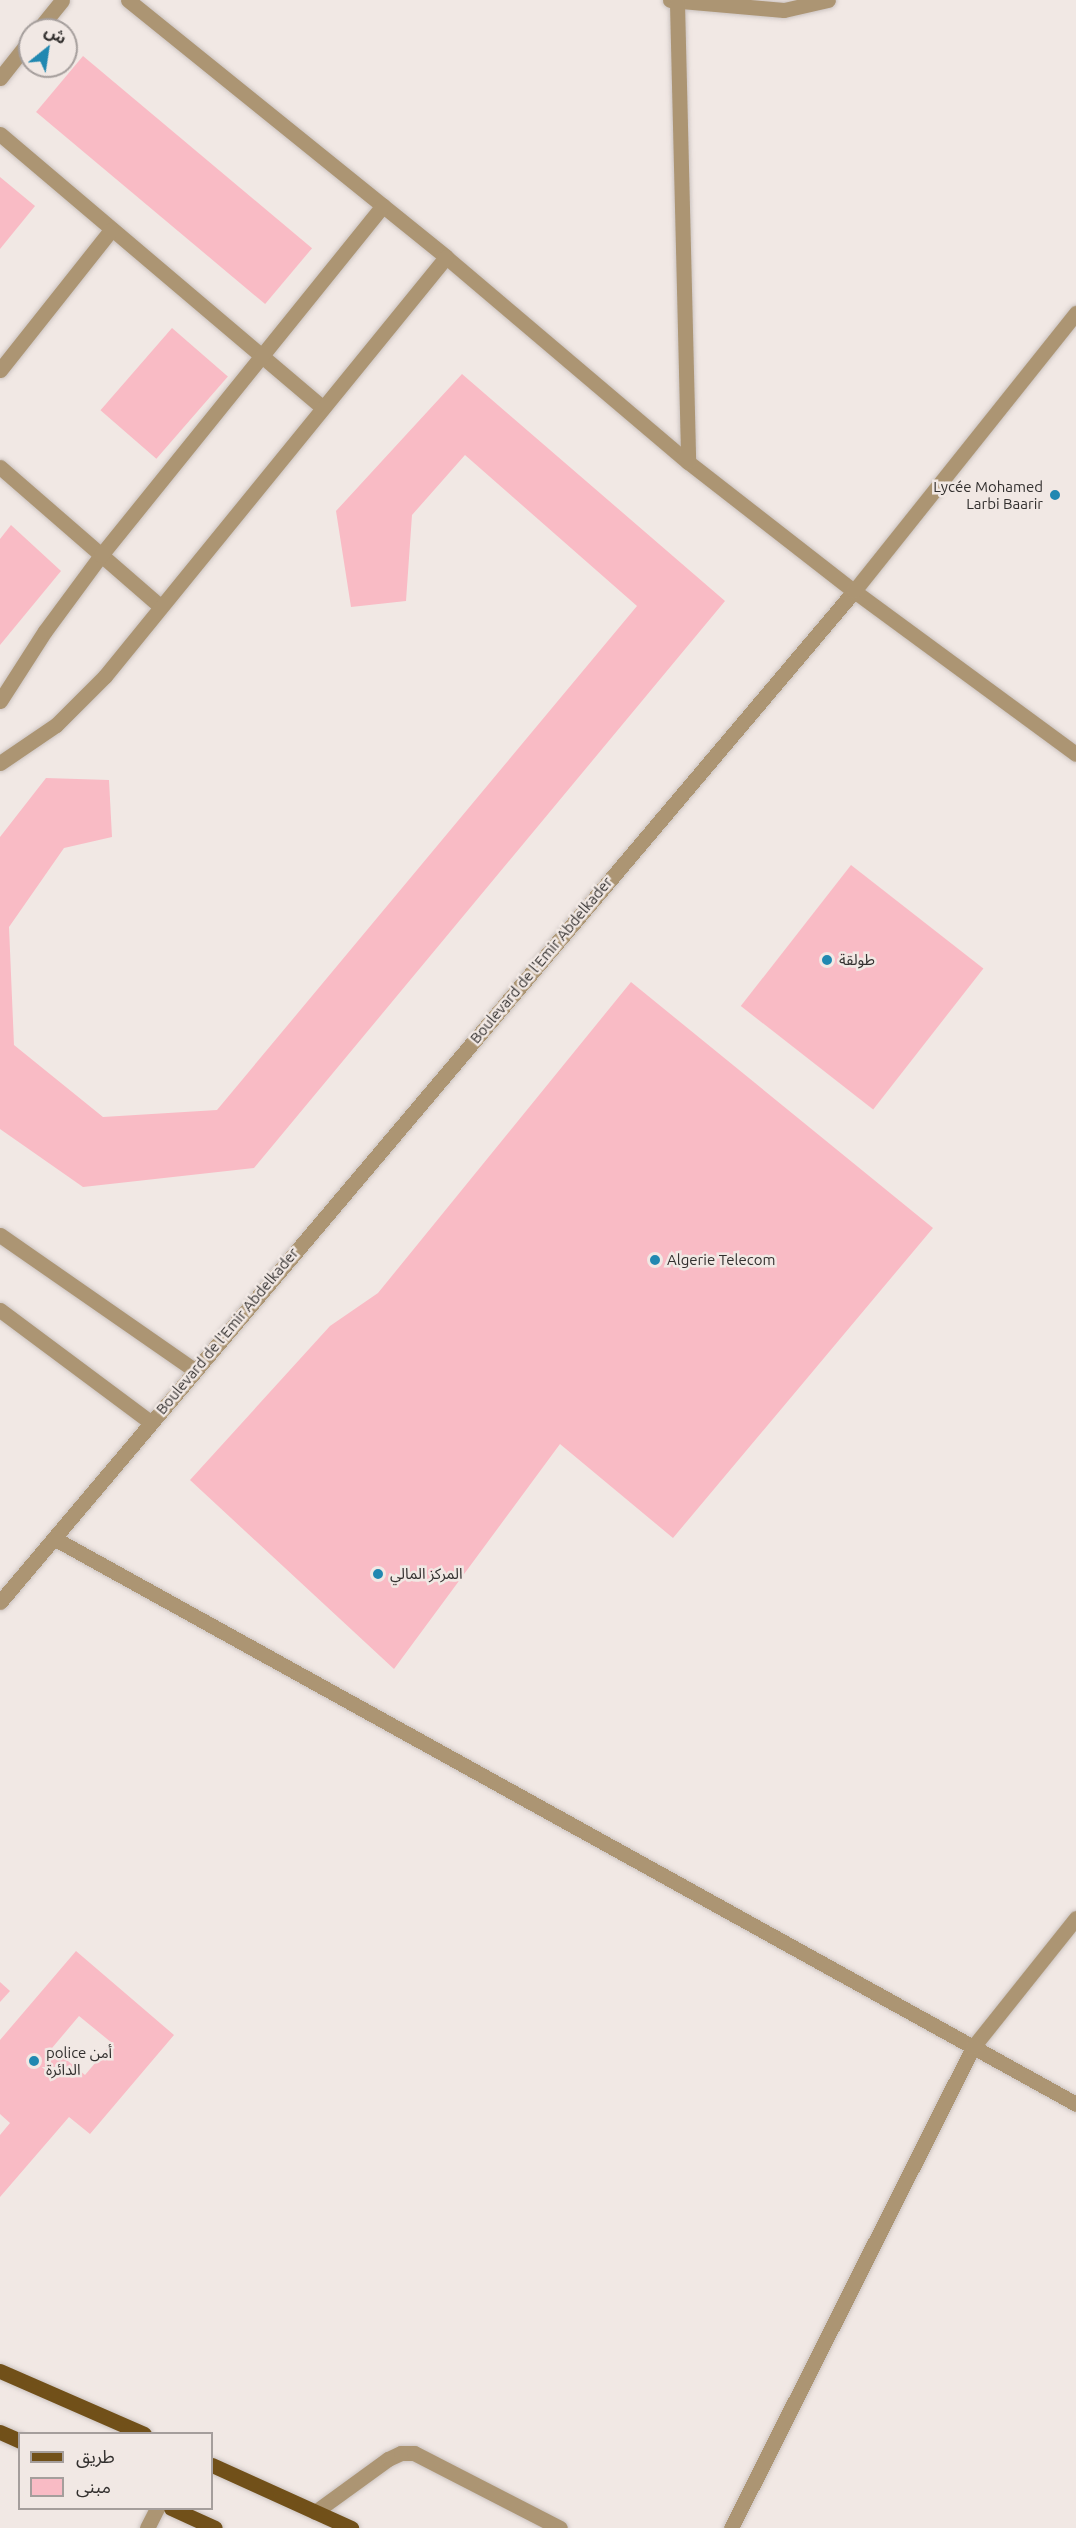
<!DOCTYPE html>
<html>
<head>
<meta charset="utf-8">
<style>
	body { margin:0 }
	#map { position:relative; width:1076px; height:2528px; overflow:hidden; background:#f1e8e4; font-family:Ubuntu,"Noto Sans Arabic",sans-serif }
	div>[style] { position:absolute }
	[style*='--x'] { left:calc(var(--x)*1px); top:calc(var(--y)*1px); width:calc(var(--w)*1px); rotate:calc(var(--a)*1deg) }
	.building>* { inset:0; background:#f9bbc5; transform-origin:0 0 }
	.roads { filter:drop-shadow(0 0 2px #cbc3c0) drop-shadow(0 0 2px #cbc3c0) }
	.service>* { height:15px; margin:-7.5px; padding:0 7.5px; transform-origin:7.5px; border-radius:7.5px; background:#ac9573 }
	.minor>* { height:15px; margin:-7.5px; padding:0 7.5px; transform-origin:7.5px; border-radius:7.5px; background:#ac9573 }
	.primary>* { height:15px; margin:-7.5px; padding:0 7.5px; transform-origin:7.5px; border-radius:7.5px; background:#715019 }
	.dots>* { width:16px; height:16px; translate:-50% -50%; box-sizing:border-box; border:3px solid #f1e8e4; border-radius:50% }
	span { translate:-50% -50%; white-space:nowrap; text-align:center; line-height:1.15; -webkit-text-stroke:5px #f1e8e4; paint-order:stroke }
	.poi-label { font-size:15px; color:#33302f }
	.right { translate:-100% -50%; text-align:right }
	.left { translate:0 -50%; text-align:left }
	.street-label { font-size:15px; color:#33302f }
	.legend { position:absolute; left:18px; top:2432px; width:195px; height:78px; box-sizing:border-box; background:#f1e8e4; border:2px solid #a59e9c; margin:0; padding:8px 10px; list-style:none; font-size:18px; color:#33302f }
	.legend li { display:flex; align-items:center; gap:12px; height:30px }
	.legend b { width:30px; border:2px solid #a59e9c }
	.north { position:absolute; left:18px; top:18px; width:60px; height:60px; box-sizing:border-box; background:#f1e8e4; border:2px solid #a59e9c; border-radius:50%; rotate:30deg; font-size:16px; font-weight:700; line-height:24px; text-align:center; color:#33302f }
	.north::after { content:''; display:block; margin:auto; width:21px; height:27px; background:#2188b1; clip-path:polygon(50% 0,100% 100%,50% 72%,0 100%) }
</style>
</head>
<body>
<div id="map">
	<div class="building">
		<i style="left:83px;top:56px;width:299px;height:73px;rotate:40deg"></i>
		<i style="clip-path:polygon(0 177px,35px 206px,0 249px)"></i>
		<i style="left:172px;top:328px;width:74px;height:109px;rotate:41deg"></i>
		<i style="clip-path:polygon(462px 374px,725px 601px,254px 1168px,83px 1187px,0 1129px,0 837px,46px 778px,109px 780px,112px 837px,64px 848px,9px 927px,14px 1045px,103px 1117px,217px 1110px,637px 606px,465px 455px,412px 515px,406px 601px,351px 607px,336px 511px)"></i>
		<i style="clip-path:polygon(11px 525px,61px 571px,0 645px,0 539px)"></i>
		<i style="left:851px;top:865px;width:168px;height:179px;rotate:38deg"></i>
		<i style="clip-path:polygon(631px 982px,933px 1228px,673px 1538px,560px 1444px,394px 1669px,190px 1480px,330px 1326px,378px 1293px)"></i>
		<i style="clip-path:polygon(evenodd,76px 1951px,174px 2035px,90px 2134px,69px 2117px,0 2197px,0 2135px,10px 2123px,0 2114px,0 2040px,76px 1951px,79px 2016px,112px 2043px,85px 2075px,52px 2048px,79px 2016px)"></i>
		<i style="clip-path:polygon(0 1982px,10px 1991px,0 2002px)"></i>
	</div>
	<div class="roads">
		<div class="service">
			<i style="--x:315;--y:2512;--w:90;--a:-36"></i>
			<i style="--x:388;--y:2459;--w:14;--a:-25"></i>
			<i style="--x:401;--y:2453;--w:13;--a:0"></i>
			<i style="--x:414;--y:2453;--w:164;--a:27.2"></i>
		</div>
		<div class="minor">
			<i style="--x:128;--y:0;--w:409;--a:38.9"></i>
			<i style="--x:446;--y:257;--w:317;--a:40.3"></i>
			<i style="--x:688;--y:462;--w:210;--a:37.9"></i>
			<i style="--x:854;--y:591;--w:275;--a:36.3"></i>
			<i style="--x:670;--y:0;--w:114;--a:5"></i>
			<i style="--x:784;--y:10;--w:45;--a:-12.8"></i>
			<i style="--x:677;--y:3;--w:459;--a:88.6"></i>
			<i style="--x:38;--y:30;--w:38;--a:-51"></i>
			<i style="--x:0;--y:78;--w:48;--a:-51.7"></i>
			<i style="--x:0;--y:134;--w:421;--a:40.3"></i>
			<i style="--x:0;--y:370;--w:179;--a:-51.6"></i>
			<i style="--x:0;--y:467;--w:212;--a:41"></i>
			<i style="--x:0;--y:701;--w:83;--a:-57.3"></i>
			<i style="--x:45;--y:631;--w:94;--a:-53.6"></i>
			<i style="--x:101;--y:555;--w:449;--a:-51.1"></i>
			<i style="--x:0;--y:763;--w:68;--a:-34.2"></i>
			<i style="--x:56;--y:725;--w:69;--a:-45"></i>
			<i style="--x:105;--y:676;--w:540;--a:-50.86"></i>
			<i style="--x:0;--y:1235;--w:236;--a:34.8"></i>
			<i style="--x:0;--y:1310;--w:187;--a:36.7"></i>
			<i style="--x:57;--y:1540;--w:1165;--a:28.96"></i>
			<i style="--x:0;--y:1602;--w:1323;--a:-49.81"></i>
			<i style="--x:854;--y:591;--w:356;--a:-51.4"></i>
			<i style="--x:147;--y:2528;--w:22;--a:-63"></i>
			<i style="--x:731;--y:2528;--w:538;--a:-63.29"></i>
			<i style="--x:973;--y:2047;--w:165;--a:-51.4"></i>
		</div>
		<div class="primary">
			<i style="--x:0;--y:2371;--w:157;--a:23.6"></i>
			<i style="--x:0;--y:2432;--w:22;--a:24"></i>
			<i style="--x:212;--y:2465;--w:153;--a:24.4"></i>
			<i style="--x:171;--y:2508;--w:48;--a:24.4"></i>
		</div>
	</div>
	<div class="dots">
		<i style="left:1055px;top:495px;background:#2188b1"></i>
		<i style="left:827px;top:960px;background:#2188b1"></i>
		<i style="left:655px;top:1260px;background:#2188b1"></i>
		<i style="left:378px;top:1574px;background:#2188b1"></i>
		<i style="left:34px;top:2061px;background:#2188b1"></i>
	</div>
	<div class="poi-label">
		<span class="right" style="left:1043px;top:495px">Lycée Mohamed<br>Larbi Baarir</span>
		<span class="left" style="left:839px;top:960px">طولقة</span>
		<span class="left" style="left:667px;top:1260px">Algerie Telecom</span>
		<span class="left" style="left:390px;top:1574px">المركز المالي</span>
		<span class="left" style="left:46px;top:2061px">police أمن<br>الدائرة</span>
	</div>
	<div class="street-label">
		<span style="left:541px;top:960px;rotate:-50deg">Boulevard de l'Emir Abdelkader</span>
		<span style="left:227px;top:1331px;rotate:-50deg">Boulevard de l'Emir Abdelkader</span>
	</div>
	<ul class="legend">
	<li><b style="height:8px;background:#715019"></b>طريق</li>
	<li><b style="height:16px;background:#f9bbc5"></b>مبنى</li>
	</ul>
	<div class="north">ش</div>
</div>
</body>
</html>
